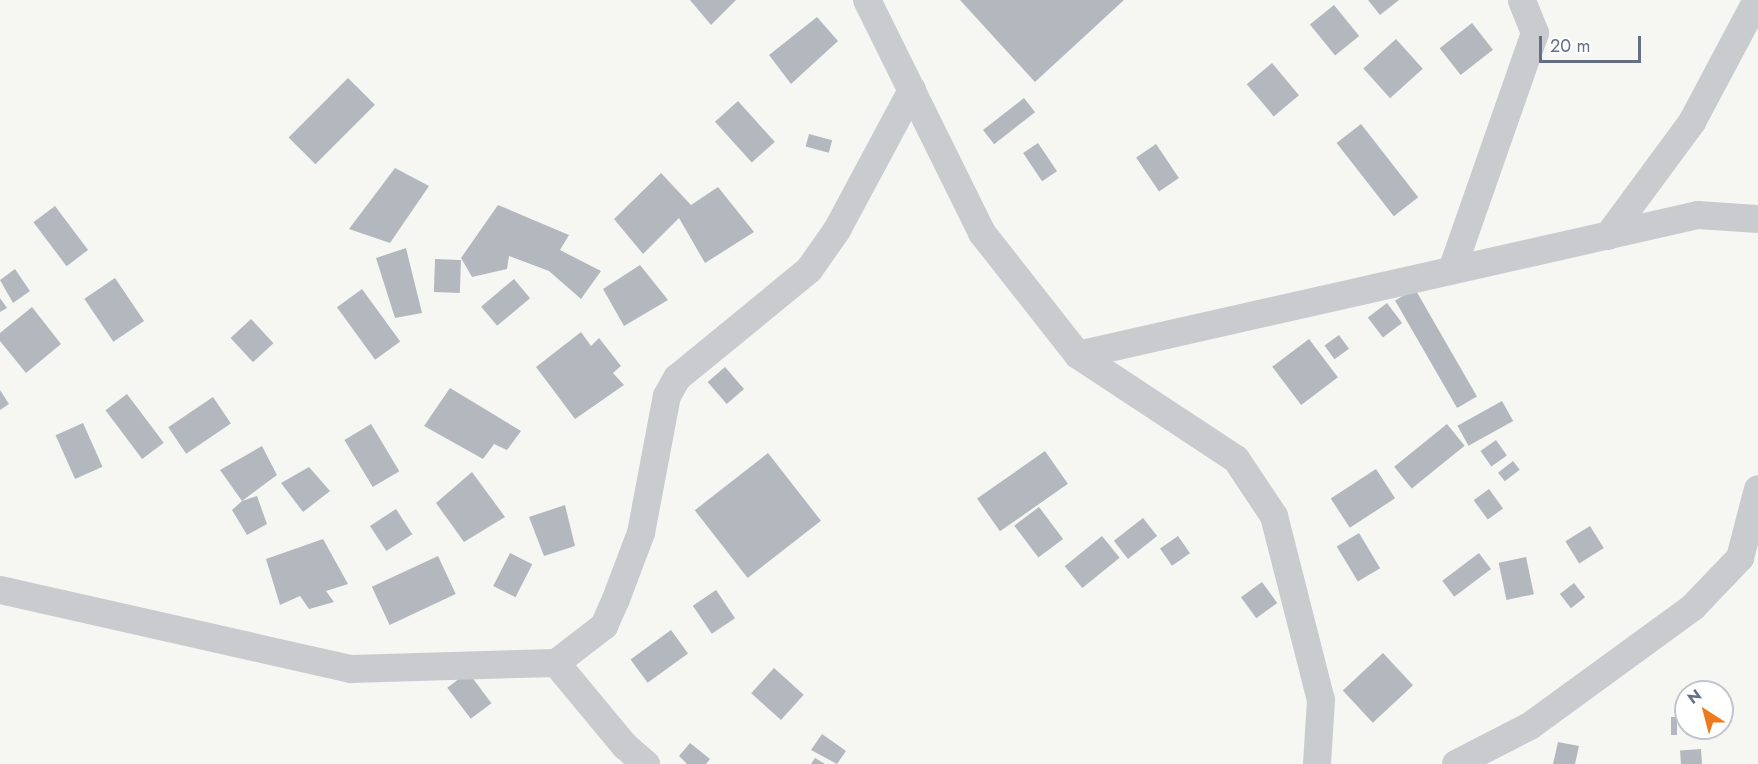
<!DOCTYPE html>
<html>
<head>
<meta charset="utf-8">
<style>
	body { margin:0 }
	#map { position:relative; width:1758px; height:764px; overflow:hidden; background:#f6f7f3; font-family:Jost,sans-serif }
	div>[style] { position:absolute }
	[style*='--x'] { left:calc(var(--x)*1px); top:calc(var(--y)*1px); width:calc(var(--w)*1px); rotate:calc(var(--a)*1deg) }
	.building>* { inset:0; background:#b3b8bf; transform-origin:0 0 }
	.minor>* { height:28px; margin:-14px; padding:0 14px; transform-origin:14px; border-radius:14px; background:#c9cbcf }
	span { translate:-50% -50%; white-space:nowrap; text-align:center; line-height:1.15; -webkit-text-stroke:6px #fff; paint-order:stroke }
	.north { position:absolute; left:1674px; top:680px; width:60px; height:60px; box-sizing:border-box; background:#fff; border:2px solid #c1c5cf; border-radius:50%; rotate:324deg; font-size:16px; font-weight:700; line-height:24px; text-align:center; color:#646f86 }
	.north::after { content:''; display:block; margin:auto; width:21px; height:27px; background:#ed7b1d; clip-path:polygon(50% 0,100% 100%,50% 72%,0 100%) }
	.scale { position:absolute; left:1539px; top:36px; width:102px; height:27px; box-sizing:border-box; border:3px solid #646f86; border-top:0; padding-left:8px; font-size:18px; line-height:21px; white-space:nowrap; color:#646f86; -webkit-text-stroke:4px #fff; paint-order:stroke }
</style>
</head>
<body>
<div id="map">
	<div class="building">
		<i style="clip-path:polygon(690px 0,736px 0,711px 25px)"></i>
		<i style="clip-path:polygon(960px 0,1124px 0,1035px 82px)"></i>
		<i style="clip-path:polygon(1368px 0,1399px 0,1380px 15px)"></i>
		<i style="left:1334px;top:5px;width:40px;height:31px;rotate:51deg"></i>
		<i style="clip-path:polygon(817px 17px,838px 41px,791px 84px,769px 55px)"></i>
		<i style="left:1472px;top:23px;width:34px;height:41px;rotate:52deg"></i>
		<i style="left:1396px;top:39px;width:40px;height:44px;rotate:48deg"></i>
		<i style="left:1272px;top:63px;width:42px;height:33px;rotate:50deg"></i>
		<i style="left:348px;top:78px;width:38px;height:84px;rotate:45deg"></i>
		<i style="left:1024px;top:98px;width:18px;height:52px;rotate:52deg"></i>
		<i style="left:738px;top:101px;width:55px;height:31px;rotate:48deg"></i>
		<i style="left:1361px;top:124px;width:93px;height:31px;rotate:52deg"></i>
		<i style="left:809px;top:134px;width:24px;height:13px;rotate:15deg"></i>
		<i style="left:1038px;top:143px;width:34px;height:18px;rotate:56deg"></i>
		<i style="left:1156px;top:144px;width:41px;height:24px;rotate:56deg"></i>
		<i style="clip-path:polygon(395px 168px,429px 186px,390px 243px,349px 229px)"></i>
		<i style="clip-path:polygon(661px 173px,691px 205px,718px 187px,754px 232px,705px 263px,679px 218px,643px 254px,614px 219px)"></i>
		<i style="clip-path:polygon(498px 205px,569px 235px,560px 250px,601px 271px,581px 299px,549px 271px,509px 256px,507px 269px,472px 277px,461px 258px)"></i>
		<i style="left:55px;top:206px;width:55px;height:27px;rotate:53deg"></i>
		<i style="clip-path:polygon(406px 248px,422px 313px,395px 318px,376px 258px)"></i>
		<i style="left:435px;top:259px;width:26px;height:33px;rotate:2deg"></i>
		<i style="clip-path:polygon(640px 265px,668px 300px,624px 326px,603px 289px)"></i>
		<i style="clip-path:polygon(15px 269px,30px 291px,13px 303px,0 280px)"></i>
		<i style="left:115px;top:278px;width:52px;height:37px;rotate:56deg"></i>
		<i style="left:514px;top:279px;width:25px;height:43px;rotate:50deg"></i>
		<i style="left:362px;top:289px;width:65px;height:31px;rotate:54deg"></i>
		<i style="left:1415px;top:289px;width:124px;height:23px;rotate:60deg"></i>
		<i style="clip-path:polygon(0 298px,7px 308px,0 312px)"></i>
		<i style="left:1387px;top:303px;width:25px;height:24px;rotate:53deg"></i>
		<i style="clip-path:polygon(32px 307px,61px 344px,26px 373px,0 341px,0 333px)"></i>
		<i style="left:251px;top:319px;width:33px;height:28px;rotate:47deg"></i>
		<i style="clip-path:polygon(581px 332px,591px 346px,599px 338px,621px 366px,613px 373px,624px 385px,575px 419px,536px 367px)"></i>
		<i style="left:1339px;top:335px;width:17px;height:18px;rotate:54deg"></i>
		<i style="left:1309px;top:339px;width:48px;height:46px;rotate:53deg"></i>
		<i style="left:725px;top:367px;width:29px;height:23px;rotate:49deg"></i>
		<i style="clip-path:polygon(450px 388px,521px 431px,507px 450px,494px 444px,483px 459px,424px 426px)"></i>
		<i style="clip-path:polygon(0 390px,9px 404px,0 410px)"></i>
		<i style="left:127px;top:394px;width:61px;height:27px;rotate:53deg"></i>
		<i style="left:213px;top:397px;width:32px;height:54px;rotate:56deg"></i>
		<i style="left:1502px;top:401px;width:23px;height:51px;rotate:61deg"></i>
		<i style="left:83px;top:423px;width:48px;height:30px;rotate:66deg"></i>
		<i style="left:371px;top:424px;width:55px;height:31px;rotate:59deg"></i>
		<i style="left:1447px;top:424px;width:28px;height:68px;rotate:51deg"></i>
		<i style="left:1496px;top:440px;width:19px;height:19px;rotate:55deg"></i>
		<i style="clip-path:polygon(262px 446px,277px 475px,242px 501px,257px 496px,267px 524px,247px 535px,232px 510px,242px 501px,220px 470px)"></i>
		<i style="left:1045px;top:451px;width:40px;height:83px;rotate:55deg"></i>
		<i style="left:768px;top:453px;width:86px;height:93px;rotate:52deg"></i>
		<i style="left:1513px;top:461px;width:11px;height:19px;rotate:52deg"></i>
		<i style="clip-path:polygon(309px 467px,330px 491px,303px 512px,281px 483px)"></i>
		<i style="left:1376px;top:469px;width:35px;height:54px;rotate:57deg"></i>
		<i style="clip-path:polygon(472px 472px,505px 517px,464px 542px,436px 503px)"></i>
		<i style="left:1489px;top:489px;width:24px;height:19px;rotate:54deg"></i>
		<i style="clip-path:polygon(565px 505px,575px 546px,544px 556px,529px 517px)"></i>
		<i style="left:1039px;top:507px;width:40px;height:31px;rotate:53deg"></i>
		<i style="left:396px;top:509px;width:30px;height:31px;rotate:57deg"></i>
		<i style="left:1143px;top:518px;width:23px;height:37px;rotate:52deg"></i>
		<i style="left:1590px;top:526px;width:26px;height:29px;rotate:58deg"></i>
		<i style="left:1359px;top:533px;width:41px;height:26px;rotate:59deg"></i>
		<i style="left:1102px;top:536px;width:28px;height:48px;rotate:51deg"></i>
		<i style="left:1178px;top:536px;width:21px;height:22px;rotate:55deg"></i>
		<i style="clip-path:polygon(323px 539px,348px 584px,326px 591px,334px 602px,309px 609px,300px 596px,280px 605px,266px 559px)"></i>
		<i style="left:510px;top:553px;width:25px;height:37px;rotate:27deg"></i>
		<i style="left:1479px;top:553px;width:20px;height:46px;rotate:53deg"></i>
		<i style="left:438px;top:556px;width:42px;height:73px;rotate:65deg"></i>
		<i style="left:1526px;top:557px;width:38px;height:28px;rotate:78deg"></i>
		<i style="left:1262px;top:582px;width:26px;height:26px;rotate:54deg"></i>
		<i style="left:1574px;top:583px;width:18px;height:18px;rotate:52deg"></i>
		<i style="left:716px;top:590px;width:34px;height:28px;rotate:56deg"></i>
		<i style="left:671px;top:630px;width:29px;height:50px;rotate:54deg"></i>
		<i style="left:1383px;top:653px;width:44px;height:55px;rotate:47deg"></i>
		<i style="left:774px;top:668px;width:40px;height:34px;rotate:42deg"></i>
		<i style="left:468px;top:672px;width:39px;height:26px;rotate:53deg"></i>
		<i style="left:1671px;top:717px;width:6px;height:18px"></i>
		<i style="left:1686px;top:728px;width:10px;height:7px"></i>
		<i style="clip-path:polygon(822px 734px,846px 751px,837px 764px,811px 750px)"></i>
		<i style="clip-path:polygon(1558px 742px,1579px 746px,1575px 764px,1553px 764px)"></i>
		<i style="clip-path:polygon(690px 743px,710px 759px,706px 764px,687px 764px,679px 756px)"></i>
		<i style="left:1701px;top:749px;width:15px;height:21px;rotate:86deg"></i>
		<i style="clip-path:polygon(815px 758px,825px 764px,811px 764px)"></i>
	</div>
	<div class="minor">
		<i style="--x:867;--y:0;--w:260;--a:63.7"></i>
		<i style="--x:982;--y:233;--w:155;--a:51.8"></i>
		<i style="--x:1078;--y:355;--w:189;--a:33.4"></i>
		<i style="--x:1236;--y:459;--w:69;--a:56.3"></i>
		<i style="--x:1274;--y:516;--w:190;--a:75.7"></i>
		<i style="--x:1321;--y:700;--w:64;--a:93.6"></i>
		<i style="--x:1608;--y:236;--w:142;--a:-53.6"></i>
		<i style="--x:1692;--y:122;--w:138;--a:-62"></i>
		<i style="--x:1452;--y:270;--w:251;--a:-70.7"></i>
		<i style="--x:1535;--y:33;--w:35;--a:-112"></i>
		<i style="--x:1078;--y:355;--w:636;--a:-12.72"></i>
		<i style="--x:1698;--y:215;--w:60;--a:3.8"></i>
		<i style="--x:0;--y:590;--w:360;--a:12.7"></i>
		<i style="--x:351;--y:669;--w:205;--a:-1.7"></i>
		<i style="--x:556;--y:663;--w:61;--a:-37.6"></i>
		<i style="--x:604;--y:626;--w:30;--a:-66"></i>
		<i style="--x:616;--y:599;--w:71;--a:-69.3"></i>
		<i style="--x:641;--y:533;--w:139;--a:-79.3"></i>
		<i style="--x:667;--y:396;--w:21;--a:-61"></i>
		<i style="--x:677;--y:378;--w:171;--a:-39.3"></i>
		<i style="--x:809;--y:270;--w:49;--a:-55"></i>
		<i style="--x:837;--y:230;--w:159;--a:-61.8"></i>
		<i style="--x:556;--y:663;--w:108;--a:50.3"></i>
		<i style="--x:625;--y:746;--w:28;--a:41"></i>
		<i style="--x:1456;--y:764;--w:83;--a:-27.2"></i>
		<i style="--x:1530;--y:726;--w:202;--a:-36.1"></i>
		<i style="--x:1693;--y:607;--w:68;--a:-46.2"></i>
		<i style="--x:1740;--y:558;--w:71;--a:-75.4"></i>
	</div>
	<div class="north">N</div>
	<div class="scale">20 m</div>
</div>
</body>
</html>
